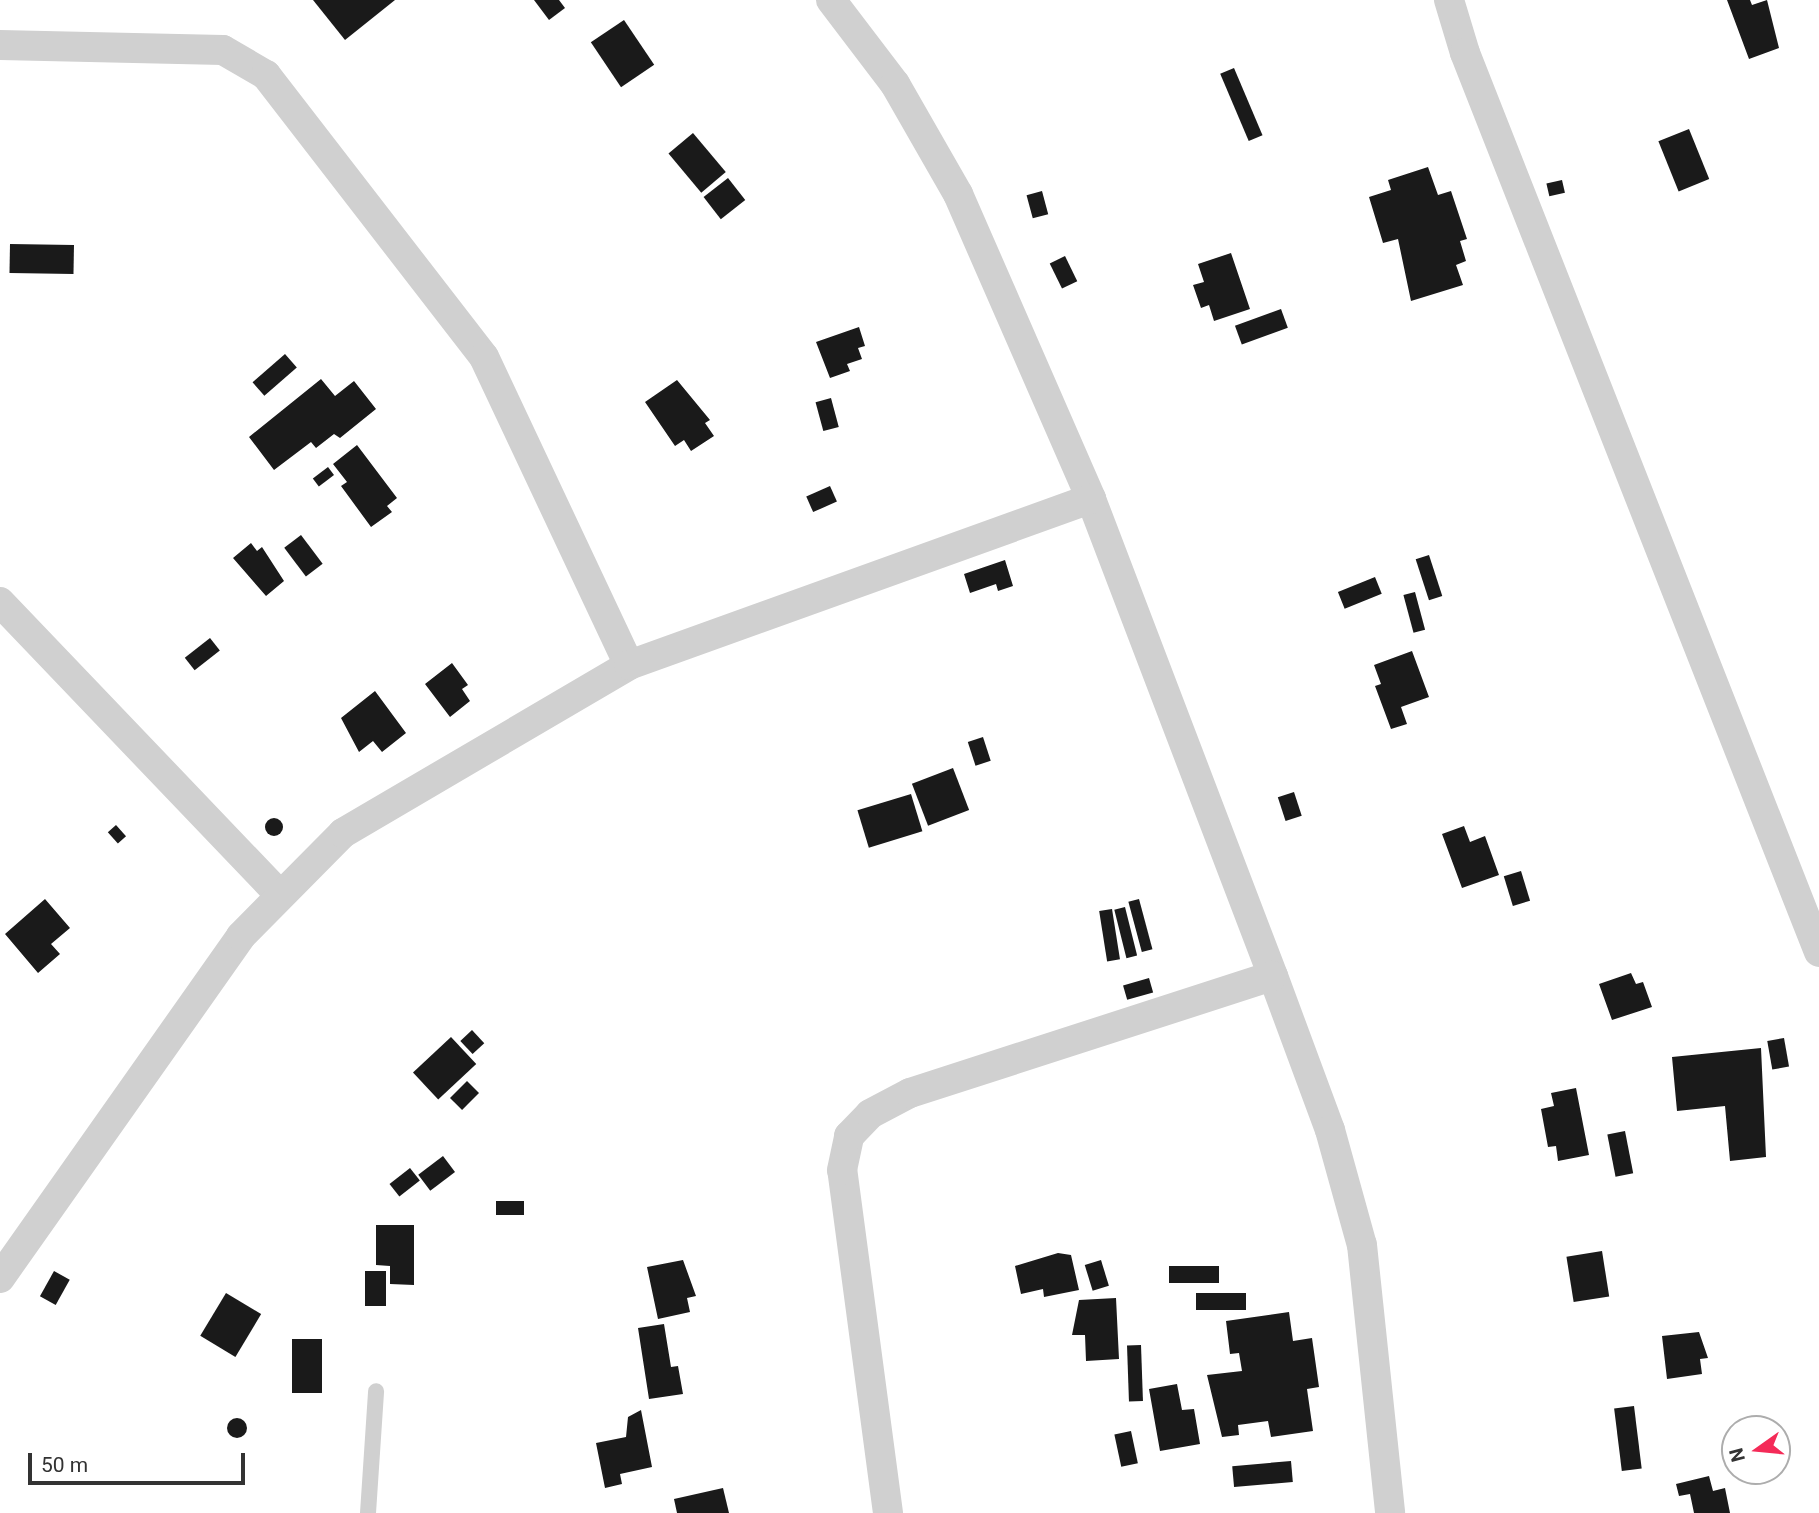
<!DOCTYPE html>
<html>
<head>
<meta charset="utf-8">
<style>
	body { margin:0 }
	#map { position:relative; width:1819px; height:1513px; overflow:hidden; background:#fff; font-family:Roboto,sans-serif }
	div>[style] { position:absolute }
	[style*='--x'] { left:calc(var(--x)*1px); top:calc(var(--y)*1px); width:calc(var(--w)*1px); rotate:calc(var(--a)*1deg) }
	.building>* { inset:0; background:#1a1a1a; transform-origin:0 0 }
	.round { border-radius:50% }
	.lane>* { height:16px; margin:-8px; padding:0 8px; transform-origin:8px; border-radius:8px; background:#d0d0d0 }
	.street>* { height:30px; margin:-15px; padding:0 15px; transform-origin:15px; border-radius:15px; background:#d0d0d0 }
	span { translate:-50% -50%; white-space:nowrap; text-align:center; line-height:1.15; -webkit-text-stroke:7px #fff; paint-order:stroke }
	.north { position:absolute; left:1721px; top:1415px; width:70px; height:70px; box-sizing:border-box; background:#fff; border:2px solid #adadad; border-radius:50%; rotate:255deg; font-size:19px; font-weight:700; line-height:28px; text-align:center; color:#333 }
	.north::after { content:''; display:block; margin:auto; width:24px; height:32px; background:#f42b58; clip-path:polygon(50% 0,100% 100%,50% 72%,0 100%) }
	.scale { position:absolute; left:28px; top:1453px; width:217px; height:32px; box-sizing:border-box; border:4px solid #333; border-top:0; padding-left:9px; font-size:21px; line-height:24px; white-space:nowrap; color:#333; -webkit-text-stroke:5px #fff; paint-order:stroke }
</style>
</head>
<body>
<div id="map">
	<div class="building">
		<i style="clip-path:polygon(313px 0,395px 0,345px 40px)"></i>
		<i style="clip-path:polygon(534px 0,559px 0,565px 8px,549px 20px)"></i>
		<i style="clip-path:polygon(1727px 0,1750px 0,1752px 5px,1767px 0,1779px 48px,1749px 59px)"></i>
		<i style="left:624px;top:20px;width:54px;height:40px;rotate:56deg"></i>
		<i style="left:1234px;top:68px;width:73px;height:15px;rotate:67deg"></i>
		<i style="left:1689px;top:129px;width:54px;height:33px;rotate:68deg"></i>
		<i style="left:693px;top:133px;width:51px;height:32px;rotate:50deg"></i>
		<i style="clip-path:polygon(1428px 167px,1438px 195px,1451px 191px,1467px 239px,1460px 241px,1466px 261px,1456px 265px,1463px 285px,1411px 301px,1398px 239px,1383px 243px,1369px 197px,1391px 190px,1388px 180px)"></i>
		<i style="left:728px;top:178px;width:28px;height:31px;rotate:52deg"></i>
		<i style="left:1562px;top:180px;width:13px;height:16px;rotate:77deg"></i>
		<i style="left:1042px;top:191px;width:24px;height:16px;rotate:75deg"></i>
		<i style="left:10px;top:244px;width:64px;height:29px;rotate:1deg"></i>
		<i style="clip-path:polygon(1231px 253px,1250px 309px,1214px 321px,1209px 305px,1201px 308px,1193px 285px,1204px 282px,1198px 264px)"></i>
		<i style="left:1065px;top:256px;width:28px;height:17px;rotate:64deg"></i>
		<i style="left:1281px;top:309px;width:20px;height:49px;rotate:70deg"></i>
		<i style="clip-path:polygon(859px 327px,865px 346px,858px 348px,862px 359px,847px 364px,850px 371px,830px 378px,816px 342px)"></i>
		<i style="left:285px;top:354px;width:18px;height:43px;rotate:49deg"></i>
		<i style="clip-path:polygon(321px 379px,335px 396px,354px 381px,376px 409px,340px 438px,334px 434px,316px 448px,311px 442px,274px 470px,249px 437px)"></i>
		<i style="clip-path:polygon(677px 380px,710px 420px,705px 423px,714px 436px,691px 451px,684px 440px,675px 446px,645px 402px)"></i>
		<i style="left:831px;top:398px;width:30px;height:16px;rotate:75deg"></i>
		<i style="clip-path:polygon(357px 445px,397px 498px,387px 506px,392px 512px,371px 527px,341px 486px,347px 482px,333px 464px)"></i>
		<i style="left:328px;top:467px;width:10px;height:19px;rotate:53deg"></i>
		<i style="left:830px;top:486px;width:17px;height:26px;rotate:66deg"></i>
		<i style="left:301px;top:535px;width:36px;height:21px;rotate:53deg"></i>
		<i style="clip-path:polygon(251px 543px,257px 551px,262px 547px,284px 581px,266px 596px,233px 558px)"></i>
		<i style="left:1429px;top:555px;width:43px;height:14px;rotate:72deg"></i>
		<i style="clip-path:polygon(1005px 560px,1013px 586px,998px 591px,996px 584px,970px 593px,964px 574px)"></i>
		<i style="left:1375px;top:577px;width:18px;height:40px;rotate:68deg"></i>
		<i style="left:1415px;top:592px;width:39px;height:12px;rotate:75deg"></i>
		<i style="left:210px;top:638px;width:16px;height:32px;rotate:52deg"></i>
		<i style="clip-path:polygon(1412px 651px,1429px 697px,1401px 707px,1407px 724px,1391px 729px,1375px 686px,1381px 684px,1374px 665px)"></i>
		<i style="clip-path:polygon(452px 663px,468px 685px,462px 689px,470px 701px,450px 717px,425px 684px)"></i>
		<i style="clip-path:polygon(375px 691px,406px 733px,382px 752px,373px 741px,359px 752px,341px 718px)"></i>
		<i style="left:983px;top:737px;width:25px;height:16px;rotate:72deg"></i>
		<i style="left:953px;top:768px;width:45px;height:44px;rotate:69deg"></i>
		<i style="left:1294px;top:792px;width:25px;height:17px;rotate:72deg"></i>
		<i style="left:911px;top:794px;width:39px;height:56px;rotate:73deg"></i>
		<i class="round" style="left:265px;top:818px;width:18px;height:18px"></i>
		<i style="left:116px;top:825px;width:15px;height:11px;rotate:48deg"></i>
		<i style="clip-path:polygon(1464px 826px,1470px 842px,1485px 836px,1499px 875px,1462px 888px,1442px 834px)"></i>
		<i style="left:1521px;top:871px;width:31px;height:18px;rotate:73deg"></i>
		<i style="clip-path:polygon(45px 899px,70px 928px,51px 944px,60px 954px,38px 973px,5px 934px)"></i>
		<i style="left:1139px;top:899px;width:52px;height:11px;rotate:75deg"></i>
		<i style="left:1125px;top:907px;width:50px;height:11px;rotate:76deg"></i>
		<i style="left:1112px;top:909px;width:51px;height:13px;rotate:81deg"></i>
		<i style="clip-path:polygon(1631px 973px,1636px 984px,1643px 982px,1652px 1007px,1612px 1020px,1599px 984px)"></i>
		<i style="left:1149px;top:978px;width:15px;height:27px;rotate:74deg"></i>
		<i style="left:472px;top:1030px;width:18px;height:16px;rotate:47deg"></i>
		<i style="left:451px;top:1037px;width:37px;height:52px;rotate:47deg"></i>
		<i style="left:1784px;top:1038px;width:29px;height:17px;rotate:80deg"></i>
		<i style="clip-path:polygon(1761px 1048px,1766px 1157px,1730px 1161px,1725px 1106px,1677px 1111px,1672px 1057px)"></i>
		<i style="left:467px;top:1081px;width:17px;height:24px;rotate:45deg"></i>
		<i style="clip-path:polygon(1576px 1088px,1589px 1155px,1558px 1161px,1556px 1146px,1548px 1147px,1541px 1109px,1554px 1106px,1551px 1093px)"></i>
		<i style="left:1625px;top:1131px;width:43px;height:18px;rotate:79deg"></i>
		<i style="left:443px;top:1156px;width:20px;height:31px;rotate:53deg"></i>
		<i style="left:410px;top:1168px;width:16px;height:26px;rotate:52deg"></i>
		<i style="left:524px;top:1201px;width:14px;height:28px;rotate:90deg"></i>
		<i style="clip-path:polygon(376px 1225px,414px 1225px,414px 1285px,390px 1284px,390px 1266px,376px 1265px)"></i>
		<i style="left:1602px;top:1251px;width:46px;height:36px;rotate:81deg"></i>
		<i style="clip-path:polygon(1058px 1253px,1071px 1255px,1079px 1290px,1044px 1297px,1043px 1289px,1021px 1294px,1015px 1266px)"></i>
		<i style="clip-path:polygon(683px 1260px,696px 1296px,687px 1298px,690px 1312px,658px 1319px,647px 1267px)"></i>
		<i style="left:1101px;top:1260px;width:27px;height:17px;rotate:73deg"></i>
		<i style="left:1169px;top:1266px;width:50px;height:17px"></i>
		<i style="left:54px;top:1271px;width:18px;height:29px;rotate:29deg"></i>
		<i style="left:365px;top:1271px;width:21px;height:35px"></i>
		<i style="left:226px;top:1293px;width:41px;height:50px;rotate:31deg"></i>
		<i style="left:1196px;top:1293px;width:50px;height:17px"></i>
		<i style="clip-path:polygon(1116px 1298px,1119px 1359px,1086px 1361px,1085px 1335px,1072px 1335px,1079px 1300px)"></i>
		<i style="clip-path:polygon(1289px 1312px,1293px 1341px,1312px 1338px,1319px 1387px,1307px 1389px,1313px 1431px,1271px 1437px,1268px 1421px,1238px 1425px,1239px 1435px,1222px 1437px,1207px 1375px,1242px 1371px,1239px 1353px,1230px 1354px,1226px 1321px)"></i>
		<i style="clip-path:polygon(664px 1324px,671px 1367px,678px 1366px,683px 1394px,649px 1399px,638px 1328px)"></i>
		<i style="clip-path:polygon(1699px 1332px,1708px 1358px,1700px 1359px,1702px 1374px,1667px 1379px,1662px 1336px)"></i>
		<i style="left:292px;top:1339px;width:30px;height:54px"></i>
		<i style="left:1141px;top:1345px;width:56px;height:14px;rotate:88deg"></i>
		<i style="clip-path:polygon(1177px 1384px,1182px 1410px,1194px 1409px,1200px 1444px,1160px 1451px,1149px 1389px)"></i>
		<i style="left:1634px;top:1406px;width:63px;height:20px;rotate:83deg"></i>
		<i style="clip-path:polygon(641px 1410px,652px 1467px,620px 1474px,622px 1484px,605px 1488px,596px 1443px,626px 1437px,628px 1417px)"></i>
		<i class="round" style="left:227px;top:1418px;width:20px;height:20px"></i>
		<i style="left:1131px;top:1431px;width:33px;height:17px;rotate:78deg"></i>
		<i style="left:1291px;top:1461px;width:21px;height:59px;rotate:85deg"></i>
		<i style="clip-path:polygon(1709px 1476px,1713px 1491px,1725px 1488px,1730px 1513px,1694px 1513px,1690px 1494px,1679px 1496px,1676px 1484px)"></i>
		<i style="clip-path:polygon(723px 1488px,729px 1513px,677px 1513px,674px 1499px)"></i>
	</div>
	<div class="lane">
		<i style="--x:368;--y:1513;--w:122;--a:-86.2"></i>
	</div>
	<div class="street">
		<i style="--x:831;--y:0;--w:106;--a:52.7"></i>
		<i style="--x:895;--y:84;--w:127;--a:60.2"></i>
		<i style="--x:958;--y:194;--w:333;--a:66.4"></i>
		<i style="--x:1091;--y:499;--w:511;--a:69.12"></i>
		<i style="--x:1273;--y:976;--w:164;--a:69.7"></i>
		<i style="--x:1330;--y:1130;--w:119;--a:74.5"></i>
		<i style="--x:1362;--y:1245;--w:269;--a:84"></i>
		<i style="--x:1449;--y:0;--w:55;--a:73.2"></i>
		<i style="--x:1465;--y:53;--w:966;--a:68.51"></i>
		<i style="--x:0;--y:45;--w:223;--a:1.3"></i>
		<i style="--x:223;--y:50;--w:50;--a:30.2"></i>
		<i style="--x:266;--y:75;--w:356;--a:52.3"></i>
		<i style="--x:484;--y:357;--w:340;--a:64.8"></i>
		<i style="--x:0;--y:602;--w:402;--a:46.3"></i>
		<i style="--x:0;--y:1278;--w:418;--a:-54.8"></i>
		<i style="--x:241;--y:936;--w:145;--a:-45.3"></i>
		<i style="--x:343;--y:833;--w:332;--a:-30.4"></i>
		<i style="--x:629;--y:665;--w:491;--a:-19.8"></i>
		<i style="--x:888;--y:1513;--w:346;--a:-97.6"></i>
		<i style="--x:842;--y:1170;--w:35;--a:-78"></i>
		<i style="--x:849;--y:1136;--w:30;--a:-46"></i>
		<i style="--x:870;--y:1114;--w:45;--a:-27.7"></i>
		<i style="--x:910;--y:1093;--w:381;--a:-17.9"></i>
	</div>
	<div class="north">N</div>
	<div class="scale">50 m</div>
</div>
</body>
</html>
